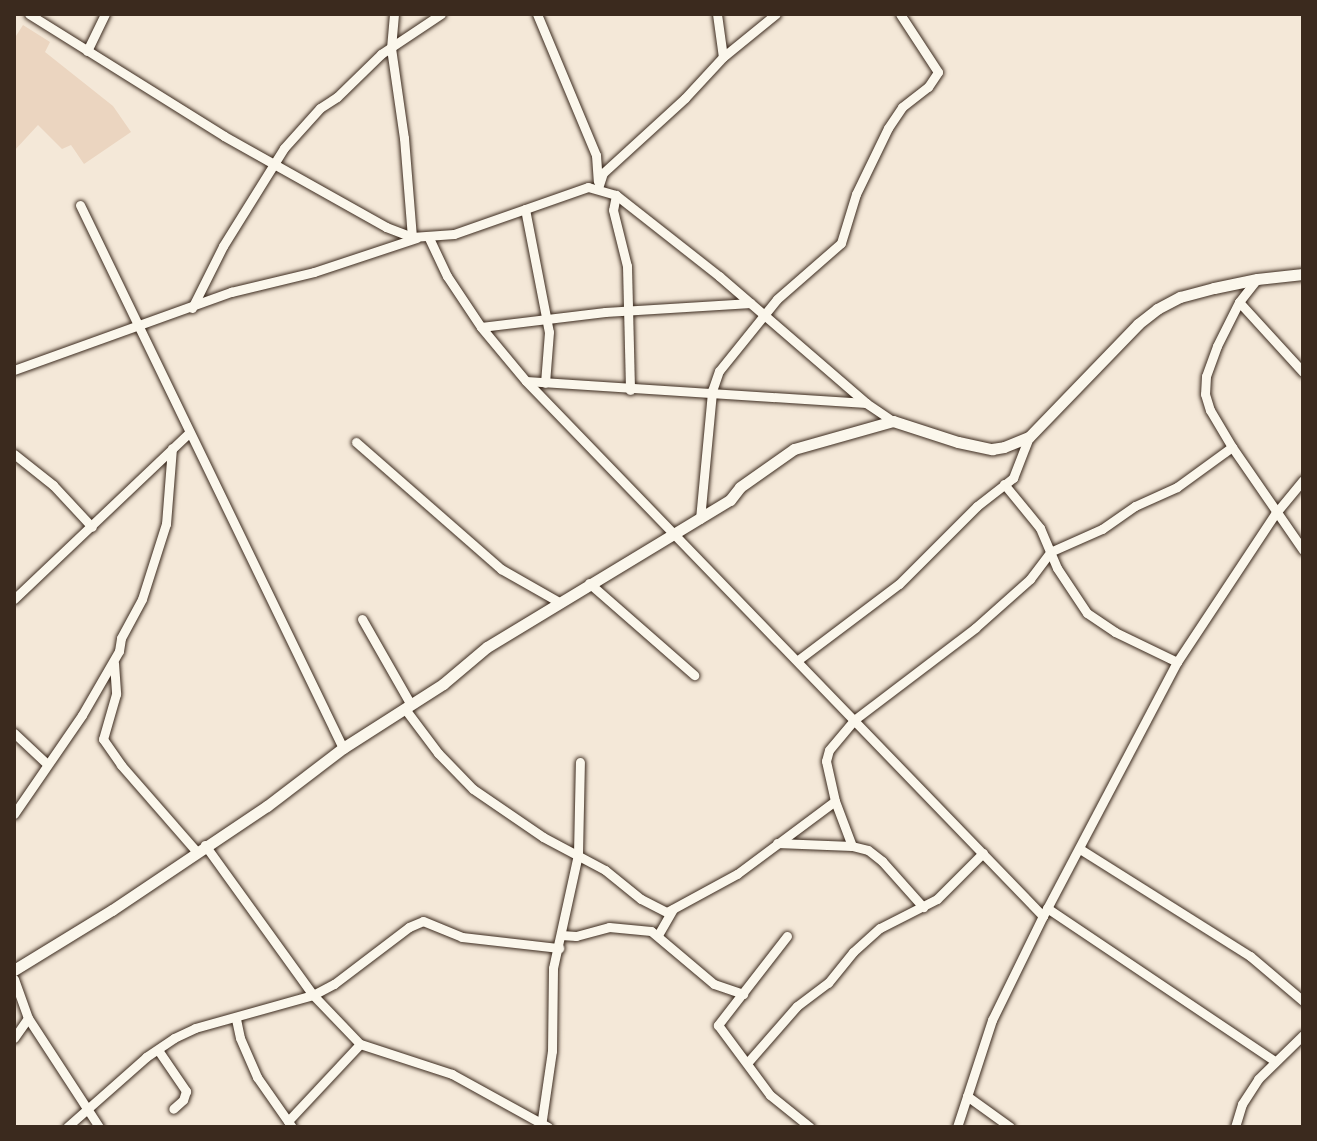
<!DOCTYPE html>
<html>
<head>
<meta charset="utf-8">
<style>
	body { margin:0 }
	#map { position:relative; width:1317px; height:1141px; overflow:hidden; background:#f4e8d8; font-family:"Architects Daughter",sans-serif }
	div>[style] { position:absolute }
	[style*='--x'] { left:calc(var(--x)*1px); top:calc(var(--y)*1px); width:calc(var(--w)*1px); rotate:calc(var(--a)*1deg) }
	.built>* { inset:0; background:#ebd5c0 }
	.roads { filter:drop-shadow(0 0 2px #3b2a1e) drop-shadow(0 0 2px #3b2a1e) }
	.minor>* { height:9px; margin:-4.5px; padding:0 4.5px; transform-origin:4.5px; border-radius:4.5px; background:#fbf7ec }
	.tertiary>* { height:11px; margin:-5.5px; padding:0 5.5px; transform-origin:5.5px; border-radius:5.5px; background:#fbf7ec }
	span { translate:-50% -50%; white-space:nowrap; text-align:center; line-height:1.15; -webkit-text-stroke:6px #fbf7ec; paint-order:stroke }
	.frame { position:absolute; inset:0; border:16px solid #3b2a1e; pointer-events:none }
</style>
</head>
<body>
<div id="map">
	<div class="built">
		<i style="clip-path:polygon(23px 25px,50px 42px,45px 52px,113px 106px,131px 132px,84px 164px,71px 145px,62px 149px,38px 125px,14px 151px,14px 39px)"></i>
	</div>
	<div class="roads">
		<div class="minor">
			<i style="--x:29;--y:14;--w:230;--a:32"></i>
			<i style="--x:224;--y:136;--w:186;--a:29.3"></i>
			<i style="--x:386;--y:227;--w:28;--a:21"></i>
			<i style="--x:412;--y:237;--w:42;--a:-4.1"></i>
			<i style="--x:454;--y:234;--w:142;--a:-19.3"></i>
			<i style="--x:588;--y:187;--w:29;--a:16"></i>
			<i style="--x:616;--y:195;--w:131;--a:38.2"></i>
			<i style="--x:719;--y:276;--w:194;--a:40.8"></i>
			<i style="--x:866;--y:403;--w:32;--a:34"></i>
			<i style="--x:394;--y:14;--w:34;--a:95"></i>
			<i style="--x:391;--y:48;--w:91;--a:81.8"></i>
			<i style="--x:404;--y:138;--w:99;--a:85.4"></i>
			<i style="--x:537;--y:14;--w:153;--a:67.3"></i>
			<i style="--x:596;--y:155;--w:26;--a:86"></i>
			<i style="--x:717;--y:14;--w:43;--a:82.1"></i>
			<i style="--x:87;--y:51;--w:41;--a:-64.1"></i>
			<i style="--x:598;--y:188;--w:16;--a:-72"></i>
			<i style="--x:603;--y:173;--w:111;--a:-42.4"></i>
			<i style="--x:685;--y:98;--w:56;--a:-47.2"></i>
			<i style="--x:723;--y:57;--w:68;--a:-39.1"></i>
			<i style="--x:616;--y:195;--w:15;--a:101"></i>
			<i style="--x:613;--y:210;--w:58;--a:76"></i>
			<i style="--x:627;--y:266;--w:124;--a:88.6"></i>
			<i style="--x:80;--y:205;--w:603;--a:64.16"></i>
			<i style="--x:525;--y:209;--w:125;--a:79"></i>
			<i style="--x:549;--y:332;--w:51;--a:94.5"></i>
			<i style="--x:429;--y:238;--w:42;--a:64.7"></i>
			<i style="--x:447;--y:276;--w:61;--a:56.3"></i>
			<i style="--x:481;--y:327;--w:70;--a:50.2"></i>
			<i style="--x:526;--y:381;--w:744;--a:45.98"></i>
			<i style="--x:1257;--y:279;--w:29;--a:128"></i>
			<i style="--x:1239;--y:302;--w:49;--a:116.6"></i>
			<i style="--x:1217;--y:346;--w:32;--a:110"></i>
			<i style="--x:1206;--y:376;--w:18;--a:93"></i>
			<i style="--x:1205;--y:394;--w:17;--a:73"></i>
			<i style="--x:1210;--y:410;--w:43;--a:59.3"></i>
			<i style="--x:1232;--y:447;--w:125;--a:55.4"></i>
			<i style="--x:1239;--y:302;--w:95;--a:47.6"></i>
			<i style="--x:192;--y:308;--w:69;--a:-63.4"></i>
			<i style="--x:223;--y:246;--w:115;--a:-58.1"></i>
			<i style="--x:284;--y:148;--w:54;--a:-48"></i>
			<i style="--x:320;--y:108;--w:20;--a:-33"></i>
			<i style="--x:337;--y:97;--w:62;--a:-44.3"></i>
			<i style="--x:381;--y:54;--w:72;--a:-33.7"></i>
			<i style="--x:481;--y:327;--w:125;--a:-6.9"></i>
			<i style="--x:605;--y:312;--w:146;--a:-3.5"></i>
			<i style="--x:14;--y:370;--w:231;--a:-19.8"></i>
			<i style="--x:231;--y:292;--w:85;--a:-13.5"></i>
			<i style="--x:314;--y:272;--w:108;--a:-18.3"></i>
			<i style="--x:526;--y:381;--w:341;--a:3.7"></i>
			<i style="--x:356;--y:442;--w:193;--a:41.2"></i>
			<i style="--x:501;--y:569;--w:67;--a:29.6"></i>
			<i style="--x:14;--y:454;--w:50;--a:38.5"></i>
			<i style="--x:53;--y:485;--w:57;--a:47.1"></i>
			<i style="--x:1004;--y:484;--w:57;--a:50.7"></i>
			<i style="--x:1040;--y:528;--w:43;--a:67"></i>
			<i style="--x:1057;--y:568;--w:54;--a:56.3"></i>
			<i style="--x:1087;--y:613;--w:34;--a:34"></i>
			<i style="--x:1115;--y:632;--w:69;--a:25.8"></i>
			<i style="--x:700;--y:519;--w:129;--a:-84.6"></i>
			<i style="--x:712;--y:391;--w:21;--a:-71"></i>
			<i style="--x:719;--y:371;--w:92;--a:-51.1"></i>
			<i style="--x:777;--y:299;--w:85;--a:-41.2"></i>
			<i style="--x:841;--y:243;--w:51;--a:-73"></i>
			<i style="--x:856;--y:194;--w:73;--a:-64.1"></i>
			<i style="--x:888;--y:128;--w:25;--a:-56"></i>
			<i style="--x:902;--y:107;--w:33;--a:-38"></i>
			<i style="--x:928;--y:87;--w:18;--a:-56"></i>
			<i style="--x:938;--y:72;--w:69;--a:-123.2"></i>
			<i style="--x:589;--y:583;--w:140;--a:41.2"></i>
			<i style="--x:14;--y:599;--w:241;--a:-43.5"></i>
			<i style="--x:362;--y:619;--w:99;--a:60.3"></i>
			<i style="--x:798;--y:660;--w:126;--a:-37"></i>
			<i style="--x:899;--y:584;--w:110;--a:-45"></i>
			<i style="--x:977;--y:506;--w:46;--a:-37.9"></i>
			<i style="--x:1013;--y:478;--w:44;--a:-68.7"></i>
			<i style="--x:114;--y:663;--w:31;--a:86"></i>
			<i style="--x:116;--y:694;--w:47;--a:106.1"></i>
			<i style="--x:103;--y:739;--w:32;--a:55"></i>
			<i style="--x:121;--y:765;--w:114;--a:48.9"></i>
			<i style="--x:405;--y:709;--w:55;--a:53.1"></i>
			<i style="--x:438;--y:753;--w:50;--a:45.8"></i>
			<i style="--x:473;--y:789;--w:85;--a:34.4"></i>
			<i style="--x:543;--y:837;--w:70;--a:28"></i>
			<i style="--x:605;--y:870;--w:46;--a:38.9"></i>
			<i style="--x:641;--y:899;--w:29;--a:27"></i>
			<i style="--x:667;--y:912;--w:80;--a:-28.5"></i>
			<i style="--x:737;--y:874;--w:122;--a:-36.7"></i>
			<i style="--x:14;--y:733;--w:45;--a:43.2"></i>
			<i style="--x:14;--y:814;--w:120;--a:-55.5"></i>
			<i style="--x:82;--y:715;--w:74;--a:-60"></i>
			<i style="--x:119;--y:651;--w:13;--a:-81"></i>
			<i style="--x:121;--y:638;--w:44;--a:-61.7"></i>
			<i style="--x:142;--y:599;--w:79;--a:-72.3"></i>
			<i style="--x:166;--y:524;--w:76;--a:-85.5"></i>
			<i style="--x:777;--y:843;--w:75;--a:2.3"></i>
			<i style="--x:852;--y:846;--w:16;--a:14"></i>
			<i style="--x:868;--y:850;--w:18;--a:38"></i>
			<i style="--x:882;--y:861;--w:62;--a:48.3"></i>
			<i style="--x:852;--y:846;--w:48;--a:-110.7"></i>
			<i style="--x:835;--y:801;--w:41;--a:-102.7"></i>
			<i style="--x:826;--y:761;--w:11;--a:-75"></i>
			<i style="--x:829;--y:750;--w:39;--a:-50"></i>
			<i style="--x:854;--y:720;--w:152;--a:-37.2"></i>
			<i style="--x:975;--y:628;--w:74;--a:-41.7"></i>
			<i style="--x:1030;--y:579;--w:34;--a:-53"></i>
			<i style="--x:1050;--y:552;--w:57;--a:-23.9"></i>
			<i style="--x:1102;--y:529;--w:40;--a:-34.9"></i>
			<i style="--x:1135;--y:506;--w:46;--a:-24.3"></i>
			<i style="--x:1177;--y:487;--w:68;--a:-36"></i>
			<i style="--x:1080;--y:849;--w:201;--a:32.2"></i>
			<i style="--x:1250;--y:956;--w:70;--a:40.3"></i>
			<i style="--x:1047;--y:908;--w:275;--a:33.9"></i>
			<i style="--x:561;--y:935;--w:15;--a:4"></i>
			<i style="--x:576;--y:936;--w:34;--a:-15"></i>
			<i style="--x:609;--y:927;--w:42;--a:5.4"></i>
			<i style="--x:651;--y:931;--w:82;--a:40.1"></i>
			<i style="--x:714;--y:984;--w:31;--a:19"></i>
			<i style="--x:658;--y:935;--w:30;--a:-60"></i>
			<i style="--x:787;--y:936;--w:113;--a:127.8"></i>
			<i style="--x:718;--y:1025;--w:87;--a:53.4"></i>
			<i style="--x:770;--y:1095;--w:51;--a:38.7"></i>
			<i style="--x:14;--y:979;--w:41;--a:70.3"></i>
			<i style="--x:28;--y:1018;--w:130;--a:56.9"></i>
			<i style="--x:236;--y:1019;--w:19;--a:78"></i>
			<i style="--x:240;--y:1038;--w:43;--a:66.4"></i>
			<i style="--x:257;--y:1077;--w:61;--a:55"></i>
			<i style="--x:14;--y:1038;--w:24;--a:-55"></i>
			<i style="--x:158;--y:1050;--w:50;--a:55.7"></i>
			<i style="--x:186;--y:1091;--w:9;--a:108"></i>
			<i style="--x:183;--y:1100;--w:13;--a:138"></i>
			<i style="--x:748;--y:1062;--w:74;--a:-48.8"></i>
			<i style="--x:797;--y:1006;--w:39;--a:-37"></i>
			<i style="--x:828;--y:983;--w:40;--a:-51"></i>
			<i style="--x:853;--y:952;--w:36;--a:-42"></i>
			<i style="--x:880;--y:928;--w:64;--a:-27"></i>
			<i style="--x:937;--y:899;--w:65;--a:-45"></i>
			<i style="--x:967;--y:1096;--w:53;--a:35.8"></i>
			<i style="--x:288;--y:1121;--w:105;--a:-46.9"></i>
			<i style="--x:541;--y:1126;--w:76;--a:-81.7"></i>
			<i style="--x:552;--y:1051;--w:83;--a:-89.3"></i>
			<i style="--x:553;--y:968;--w:117;--a:-77.6"></i>
			<i style="--x:578;--y:854;--w:92;--a:-88.8"></i>
			<i style="--x:67;--y:1127;--w:106;--a:-41.5"></i>
			<i style="--x:146;--y:1057;--w:34;--a:-34"></i>
			<i style="--x:174;--y:1038;--w:23;--a:-25"></i>
			<i style="--x:195;--y:1028;--w:123;--a:-15.6"></i>
			<i style="--x:313;--y:995;--w:185;--a:-125.8"></i>
			<i style="--x:548;--y:1127;--w:110;--a:-151.1"></i>
			<i style="--x:452;--y:1074;--w:97;--a:-161.9"></i>
			<i style="--x:360;--y:1044;--w:68;--a:-133.8"></i>
			<i style="--x:313;--y:995;--w:24;--a:-28"></i>
			<i style="--x:334;--y:984;--w:94;--a:-37.2"></i>
			<i style="--x:409;--y:927;--w:15;--a:-23"></i>
			<i style="--x:423;--y:921;--w:42;--a:22.3"></i>
			<i style="--x:462;--y:937;--w:98;--a:6.5"></i>
			<i style="--x:957;--y:1127;--w:113;--a:-71.9"></i>
			<i style="--x:992;--y:1020;--w:116;--a:-63.9"></i>
			<i style="--x:1043;--y:916;--w:287;--a:-62.2"></i>
			<i style="--x:1177;--y:662;--w:178;--a:-56.5"></i>
			<i style="--x:1275;--y:514;--w:44;--a:-50.5"></i>
			<i style="--x:1235;--y:1127;--w:24;--a:-73"></i>
			<i style="--x:1242;--y:1104;--w:30;--a:-57"></i>
			<i style="--x:1258;--y:1079;--w:63;--a:-44.4"></i>
		</div>
		<div class="tertiary">
			<i style="--x:14;--y:970;--w:115;--a:-31.5"></i>
			<i style="--x:112;--y:910;--w:187;--a:-33.9"></i>
			<i style="--x:267;--y:806;--w:96;--a:-37.3"></i>
			<i style="--x:343;--y:748;--w:119;--a:-32.6"></i>
			<i style="--x:443;--y:684;--w:57;--a:-40.1"></i>
			<i style="--x:487;--y:647;--w:284;--a:-31.2"></i>
			<i style="--x:730;--y:500;--w:16;--a:-52"></i>
			<i style="--x:740;--y:487;--w:66;--a:-35.1"></i>
			<i style="--x:794;--y:449;--w:103;--a:-15.8"></i>
			<i style="--x:893;--y:421;--w:68;--a:17.9"></i>
			<i style="--x:958;--y:442;--w:35;--a:12"></i>
			<i style="--x:992;--y:449;--w:12;--a:-9"></i>
			<i style="--x:1004;--y:447;--w:27;--a:-22"></i>
			<i style="--x:1029;--y:437;--w:157;--a:-46"></i>
			<i style="--x:1138;--y:324;--w:24;--a:-38"></i>
			<i style="--x:1157;--y:309;--w:26;--a:-28"></i>
			<i style="--x:1180;--y:297;--w:35;--a:-15"></i>
			<i style="--x:1214;--y:288;--w:44;--a:-11.8"></i>
			<i style="--x:1257;--y:279;--w:46;--a:-6.2"></i>
		</div>
	</div>
	<div class="frame"></div>
</div>
</body>
</html>
